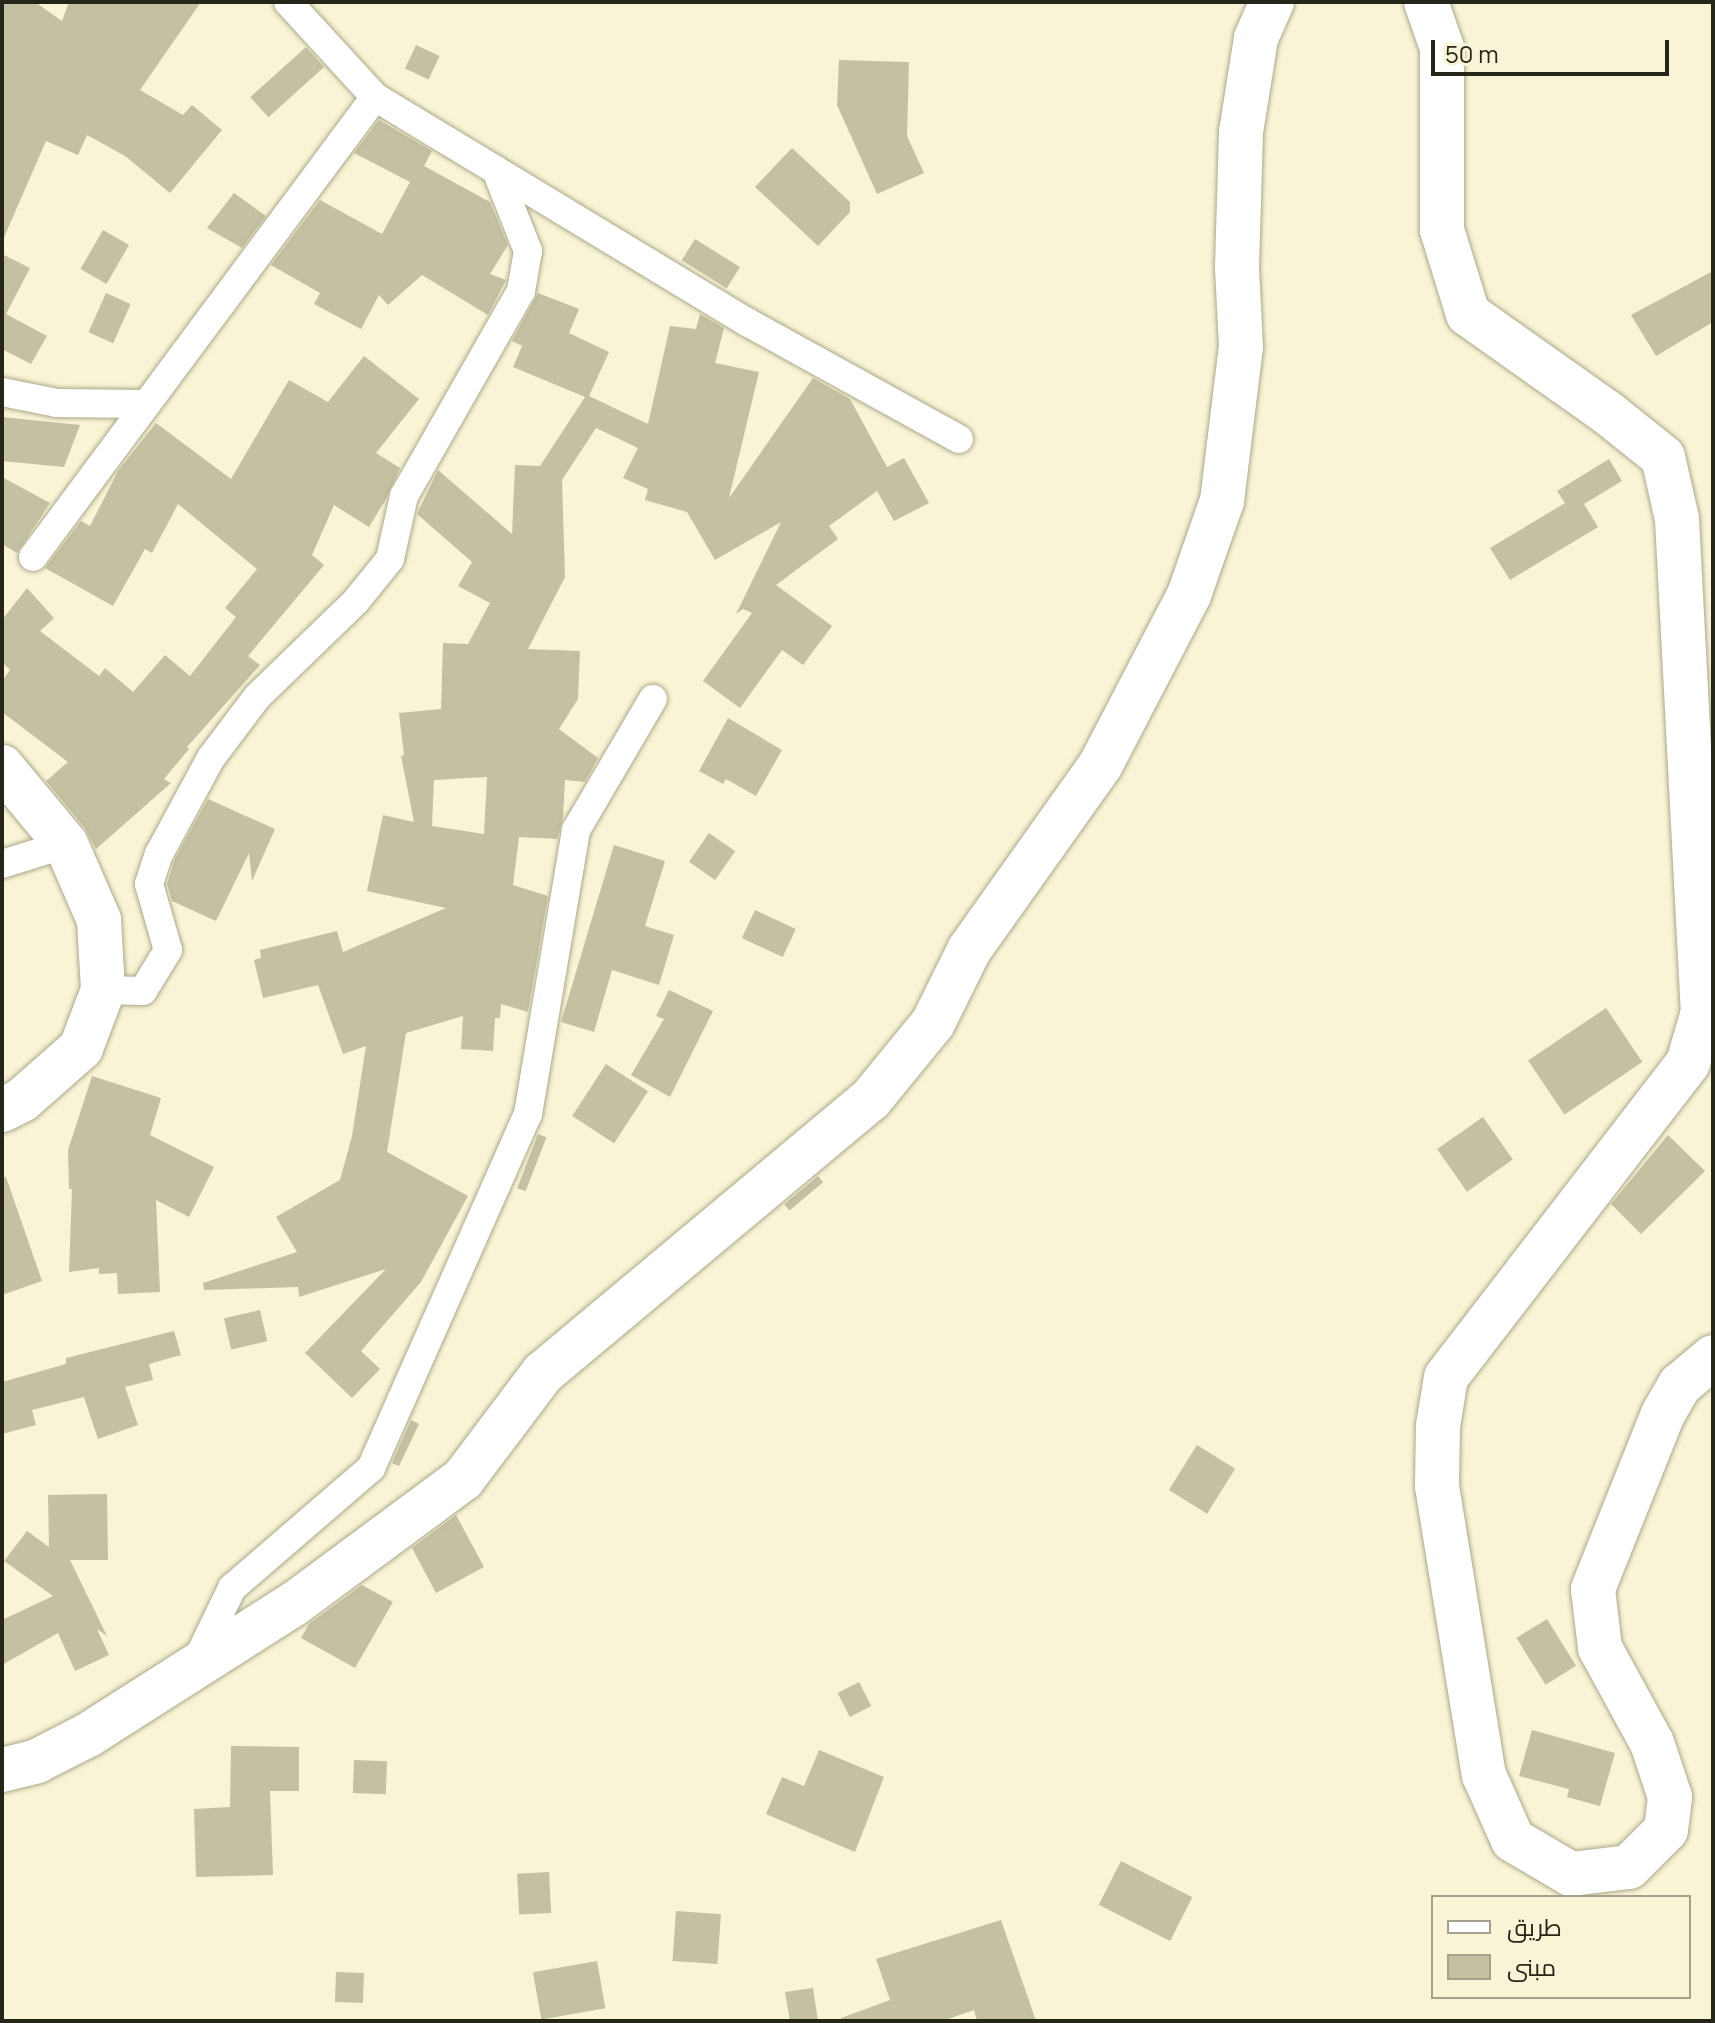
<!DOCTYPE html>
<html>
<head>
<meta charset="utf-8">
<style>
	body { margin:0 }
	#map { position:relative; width:1715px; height:2023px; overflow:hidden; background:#f8f4d5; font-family:Manrope,Cairo,sans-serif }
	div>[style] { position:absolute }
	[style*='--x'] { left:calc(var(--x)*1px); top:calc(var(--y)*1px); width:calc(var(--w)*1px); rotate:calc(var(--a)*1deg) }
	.building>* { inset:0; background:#c4c0a2; transform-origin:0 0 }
	.roads { filter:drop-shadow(0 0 2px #aca88b) drop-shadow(0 0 2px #aca88b) }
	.minor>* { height:28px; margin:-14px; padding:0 14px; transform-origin:14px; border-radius:14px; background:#fff }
	.primary>* { height:44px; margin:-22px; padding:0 22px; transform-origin:22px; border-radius:22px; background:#fff }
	span { translate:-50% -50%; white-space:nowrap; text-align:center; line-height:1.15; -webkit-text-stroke:7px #f8f4d5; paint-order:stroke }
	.frame { position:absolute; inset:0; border:4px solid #262519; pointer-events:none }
	.legend { position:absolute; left:1431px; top:1895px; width:260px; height:104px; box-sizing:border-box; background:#f8f4d5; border:2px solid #a4a18a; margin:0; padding:10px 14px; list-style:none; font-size:24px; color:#262519 }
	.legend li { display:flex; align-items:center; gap:16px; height:40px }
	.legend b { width:40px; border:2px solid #a4a18a }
	.scale { position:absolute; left:1431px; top:40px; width:238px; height:36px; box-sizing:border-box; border:4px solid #262519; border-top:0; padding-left:10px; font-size:24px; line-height:28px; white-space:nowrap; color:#262519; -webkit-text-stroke:6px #f8f4d5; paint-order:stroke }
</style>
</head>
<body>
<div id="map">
	<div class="building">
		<i style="clip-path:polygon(2px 2px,35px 2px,62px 21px,69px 2px,201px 2px,140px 90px,183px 115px,192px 105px,222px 130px,170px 193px,125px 156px,87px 135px,78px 155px,46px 141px,2px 242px)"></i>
		<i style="left:416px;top:45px;width:26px;height:26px;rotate:25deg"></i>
		<i style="left:306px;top:47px;width:27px;height:75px;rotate:48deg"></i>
		<i style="clip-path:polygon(839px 60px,909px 62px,907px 136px,924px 173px,877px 194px,837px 105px)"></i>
		<i style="clip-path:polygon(379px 120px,432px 151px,424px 166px,490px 202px,508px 245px,490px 274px,506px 280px,488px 315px,422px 275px,388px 305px,379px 295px,361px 329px,314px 304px,320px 293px,271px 265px,320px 200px,382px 234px,410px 182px,354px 153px)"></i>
		<i style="clip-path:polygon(792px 148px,850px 202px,850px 212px,818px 246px,755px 187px)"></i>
		<i style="clip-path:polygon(234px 193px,266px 216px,242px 248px,207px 228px)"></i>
		<i style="left:103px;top:230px;width:30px;height:45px;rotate:30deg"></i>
		<i style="left:695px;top:239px;width:53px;height:25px;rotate:32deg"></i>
		<i style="clip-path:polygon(2px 254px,30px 268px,6px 314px,47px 336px,31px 364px,2px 349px)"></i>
		<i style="clip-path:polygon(1713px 271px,1713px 322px,1656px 356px,1631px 315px)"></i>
		<i style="left:106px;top:293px;width:27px;height:43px;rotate:24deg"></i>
		<i style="clip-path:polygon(evenodd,538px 293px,579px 309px,569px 333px,609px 352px,589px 396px,648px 424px,670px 326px,696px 329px,700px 314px,724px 328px,715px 363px,759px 372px,729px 498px,813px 378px,850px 399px,887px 467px,904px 458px,929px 503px,894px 521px,877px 491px,829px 526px,838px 539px,776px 585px,832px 626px,803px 665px,782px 650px,740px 708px,703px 681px,752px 613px,743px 609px,736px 614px,781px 522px,715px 560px,687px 512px,645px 500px,648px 489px,623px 478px,638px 448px,596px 428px,562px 480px,565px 577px,528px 649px,580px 651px,578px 699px,559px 729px,598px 758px,585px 782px,565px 780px,563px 818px,557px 839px,519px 837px,513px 885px,548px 896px,528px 1012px,501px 1004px,500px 1018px,495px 1018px,493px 1051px,461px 1049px,463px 1016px,406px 1033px,387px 1152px,468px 1196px,421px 1282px,361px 1351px,380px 1369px,352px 1398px,305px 1353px,386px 1269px,299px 1297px,298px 1287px,204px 1290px,203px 1283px,297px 1252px,276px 1217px,340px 1180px,352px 1136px,366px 1046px,343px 1054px,318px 985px,263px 998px,254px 960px,261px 958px,260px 950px,337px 931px,343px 952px,446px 908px,367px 891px,383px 815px,414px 822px,401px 756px,404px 755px,399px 713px,441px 709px,443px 643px,468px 644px,490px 603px,458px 586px,472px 562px,417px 514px,438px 470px,512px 534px,515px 465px,540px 466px,585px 397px,513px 367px,522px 346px,512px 341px,538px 293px,487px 777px,484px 834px,432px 826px,434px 780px,487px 777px)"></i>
		<i style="clip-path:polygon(364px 356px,419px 399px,376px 453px,400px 468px,386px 499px,369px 527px,334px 505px,312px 555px,324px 565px,248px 656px,260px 665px,187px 747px,189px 749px,164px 779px,171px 783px,96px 849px,85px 828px,46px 781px,68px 762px,2px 712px,2px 681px,10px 670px,2px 662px,2px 620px,27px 588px,54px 618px,40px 631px,99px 676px,105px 668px,133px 692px,165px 655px,190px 676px,236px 617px,225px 608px,257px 569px,178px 504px,152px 553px,145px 549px,113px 606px,45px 568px,81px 521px,90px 526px,118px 471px,156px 423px,231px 479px,289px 380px,328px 402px)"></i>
		<i style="clip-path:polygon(2px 417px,80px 425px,64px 467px,2px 461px)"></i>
		<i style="clip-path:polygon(1609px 459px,1622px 481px,1584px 504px,1598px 527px,1510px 580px,1490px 548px,1565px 503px,1557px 491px)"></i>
		<i style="clip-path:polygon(2px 477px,50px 503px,17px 553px,2px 544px)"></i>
		<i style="clip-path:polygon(728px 718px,782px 750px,756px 796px,726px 779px,723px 784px,699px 771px)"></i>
		<i style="clip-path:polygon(208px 799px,275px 829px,252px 881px,249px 853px,216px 921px,172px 901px,167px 884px,175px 859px)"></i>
		<i style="left:709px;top:833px;width:32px;height:35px;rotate:35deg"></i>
		<i style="clip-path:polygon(614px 845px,665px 861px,645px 926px,674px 935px,659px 985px,612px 970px,594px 1032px,561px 1022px)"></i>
		<i style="left:755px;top:910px;width:45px;height:31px;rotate:25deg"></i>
		<i style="clip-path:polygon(669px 990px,713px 1011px,670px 1097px,631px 1075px,664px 1019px,656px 1016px)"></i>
		<i style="left:1606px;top:1008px;width:65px;height:94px;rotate:56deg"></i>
		<i style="left:606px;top:1064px;width:50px;height:62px;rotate:33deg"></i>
		<i style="clip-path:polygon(92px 1076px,161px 1098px,150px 1135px,214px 1167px,189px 1217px,156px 1200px,160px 1292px,118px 1294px,117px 1273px,99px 1274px,99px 1268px,69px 1272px,72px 1189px,69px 1189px,68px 1150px)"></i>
		<i style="left:1483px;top:1117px;width:52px;height:56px;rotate:55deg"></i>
		<i style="left:538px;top:1134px;width:9px;height:58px;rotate:21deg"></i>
		<i style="clip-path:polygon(1668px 1135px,1705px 1171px,1641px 1234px,1611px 1204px)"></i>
		<i style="left:818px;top:1176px;width:8px;height:44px;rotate:50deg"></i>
		<i style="clip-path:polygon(6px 1177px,42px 1281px,2px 1295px,2px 1178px)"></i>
		<i style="left:260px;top:1310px;width:32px;height:37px;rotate:77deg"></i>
		<i style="clip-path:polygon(174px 1331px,181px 1355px,149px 1364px,153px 1380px,125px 1387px,138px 1425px,98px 1439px,84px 1397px,32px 1410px,36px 1425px,2px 1434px,2px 1382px,66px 1364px,66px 1358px)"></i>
		<i style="clip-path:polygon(411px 1420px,419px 1424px,399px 1466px,392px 1463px)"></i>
		<i style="left:1197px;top:1445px;width:45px;height:53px;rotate:32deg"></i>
		<i style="clip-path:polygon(107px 1494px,108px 1560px,70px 1560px,107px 1636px,97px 1629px,109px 1655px,75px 1671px,58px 1633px,2px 1665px,2px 1620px,53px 1596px,4px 1561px,27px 1531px,49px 1547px,48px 1495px)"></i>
		<i style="clip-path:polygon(456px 1515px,484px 1567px,436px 1593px,412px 1548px)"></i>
		<i style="clip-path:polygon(362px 1585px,393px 1602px,355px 1668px,301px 1638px,309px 1624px)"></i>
		<i style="left:1547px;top:1619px;width:55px;height:36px;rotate:58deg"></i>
		<i style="left:859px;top:1682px;width:27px;height:24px;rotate:63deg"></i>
		<i style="clip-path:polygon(1532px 1730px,1615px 1753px,1600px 1806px,1567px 1797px,1569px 1789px,1519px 1776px)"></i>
		<i style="clip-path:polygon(231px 1746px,299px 1747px,299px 1791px,270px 1791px,273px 1875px,196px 1877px,194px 1809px,230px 1807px)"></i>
		<i style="clip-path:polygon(819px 1750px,884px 1777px,855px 1852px,766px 1814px,782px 1777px,804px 1786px)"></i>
		<i style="left:354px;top:1760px;width:33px;height:33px;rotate:2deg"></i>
		<i style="left:1121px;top:1861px;width:80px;height:49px;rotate:27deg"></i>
		<i style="left:549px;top:1872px;width:41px;height:32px;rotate:87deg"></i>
		<i style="left:676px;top:1911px;width:45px;height:50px;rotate:4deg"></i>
		<i style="clip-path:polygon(1001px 1920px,1036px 2021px,977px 2021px,974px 2010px,942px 2021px,842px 2021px,841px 2018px,890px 2000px,876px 1959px)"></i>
		<i style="left:597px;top:1961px;width:48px;height:65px;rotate:80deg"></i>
		<i style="left:336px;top:1972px;width:28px;height:30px;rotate:2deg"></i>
		<i style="clip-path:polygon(813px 1988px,818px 2021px,790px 2021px,785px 1992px)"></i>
	</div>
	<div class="roads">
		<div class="minor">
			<i style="--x:288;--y:2;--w:129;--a:47.5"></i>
			<i style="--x:375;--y:97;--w:435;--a:31.2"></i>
			<i style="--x:747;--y:322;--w:242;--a:28.9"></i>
			<i style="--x:2;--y:392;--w:56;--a:11.3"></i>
			<i style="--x:57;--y:403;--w:89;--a:0.6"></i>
			<i style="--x:33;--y:557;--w:573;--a:-53.37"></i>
			<i style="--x:2;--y:864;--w:67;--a:-17.4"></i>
			<i style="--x:103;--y:990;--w:40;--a:1.4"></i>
			<i style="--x:143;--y:991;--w:48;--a:-58.6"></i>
			<i style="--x:168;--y:950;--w:69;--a:-106.1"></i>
			<i style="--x:149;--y:884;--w:32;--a:-72"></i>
			<i style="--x:159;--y:854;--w:109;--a:-61.6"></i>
			<i style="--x:211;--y:758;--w:76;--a:-53"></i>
			<i style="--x:257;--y:697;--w:138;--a:-44.1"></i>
			<i style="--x:356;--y:601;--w:54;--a:-51"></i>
			<i style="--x:390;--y:559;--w:65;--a:-77.5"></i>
			<i style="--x:404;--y:496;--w:236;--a:-60.3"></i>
			<i style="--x:521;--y:291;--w:41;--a:-80.1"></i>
			<i style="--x:528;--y:251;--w:87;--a:-111.6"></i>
			<i style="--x:195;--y:1664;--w:85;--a:-64"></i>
			<i style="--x:232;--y:1588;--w:184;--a:-40.8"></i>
			<i style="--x:371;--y:1468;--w:387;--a:-66.1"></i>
			<i style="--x:528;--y:1114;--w:288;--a:-80.4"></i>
			<i style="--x:576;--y:830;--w:152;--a:-59.6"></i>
		</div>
		<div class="primary">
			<i style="--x:1426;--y:2;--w:49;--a:70.8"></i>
			<i style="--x:1442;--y:48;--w:182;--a:90"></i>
			<i style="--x:1442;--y:230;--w:88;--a:72.8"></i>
			<i style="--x:1468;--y:314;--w:171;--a:35.3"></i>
			<i style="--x:1608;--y:413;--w:70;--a:38.7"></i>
			<i style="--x:1663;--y:457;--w:64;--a:77.3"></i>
			<i style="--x:1677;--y:519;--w:494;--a:87"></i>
			<i style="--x:1703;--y:1012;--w:53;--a:106.4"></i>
			<i style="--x:1688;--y:1063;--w:396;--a:127.6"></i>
			<i style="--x:1446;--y:1377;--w:50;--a:99.3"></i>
			<i style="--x:1438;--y:1426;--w:60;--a:91"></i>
			<i style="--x:1437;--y:1486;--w:293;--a:80.8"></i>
			<i style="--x:1484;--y:1775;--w:71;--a:66"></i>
			<i style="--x:1513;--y:1840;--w:67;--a:30.4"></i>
			<i style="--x:1571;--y:1874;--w:58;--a:-6.9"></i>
			<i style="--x:1629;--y:1867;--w:52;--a:-45"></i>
			<i style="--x:1666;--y:1830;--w:33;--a:-83"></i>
			<i style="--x:1670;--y:1797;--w:57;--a:-108.4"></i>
			<i style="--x:1652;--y:1743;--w:108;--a:-118.7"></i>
			<i style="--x:1600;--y:1648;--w:59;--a:-96.8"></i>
			<i style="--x:1593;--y:1589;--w:188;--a:-68.2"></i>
			<i style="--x:1663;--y:1414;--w:34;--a:-60"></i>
			<i style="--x:1680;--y:1385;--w:43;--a:-40.3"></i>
			<i style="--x:2;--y:767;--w:100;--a:50.3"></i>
			<i style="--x:66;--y:844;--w:83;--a:66.5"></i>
			<i style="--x:99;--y:920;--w:70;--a:86.7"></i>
			<i style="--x:103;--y:990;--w:62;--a:110.8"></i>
			<i style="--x:81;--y:1048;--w:79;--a:138.6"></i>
			<i style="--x:22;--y:1100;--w:22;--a:153"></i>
			<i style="--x:2;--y:1770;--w:36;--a:-14"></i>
			<i style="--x:37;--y:1761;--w:57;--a:-27"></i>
			<i style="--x:88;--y:1735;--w:244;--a:-32.5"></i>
			<i style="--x:294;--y:1604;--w:210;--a:-36.5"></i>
			<i style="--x:463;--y:1479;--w:133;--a:-53"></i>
			<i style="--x:543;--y:1373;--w:426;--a:-39.9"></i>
			<i style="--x:870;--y:1100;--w:99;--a:-50.7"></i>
			<i style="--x:933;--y:1023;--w:81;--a:-63.7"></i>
			<i style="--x:969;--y:950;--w:228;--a:-54.6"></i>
			<i style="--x:1101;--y:764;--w:191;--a:-62.5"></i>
			<i style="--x:1189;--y:595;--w:100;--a:-70.7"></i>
			<i style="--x:1222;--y:501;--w:155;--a:-83"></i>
			<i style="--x:1241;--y:347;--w:80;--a:-92.9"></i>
			<i style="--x:1237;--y:267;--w:135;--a:-88.3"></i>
			<i style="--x:1241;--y:132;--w:95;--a:-80.9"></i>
			<i style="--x:1256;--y:38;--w:39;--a:-66"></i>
		</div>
	</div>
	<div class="frame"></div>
	<ul class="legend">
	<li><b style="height:10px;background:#fff"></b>طريق</li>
	<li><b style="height:22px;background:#c4c0a2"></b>مبنى</li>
	</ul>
	<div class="scale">50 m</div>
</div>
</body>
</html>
